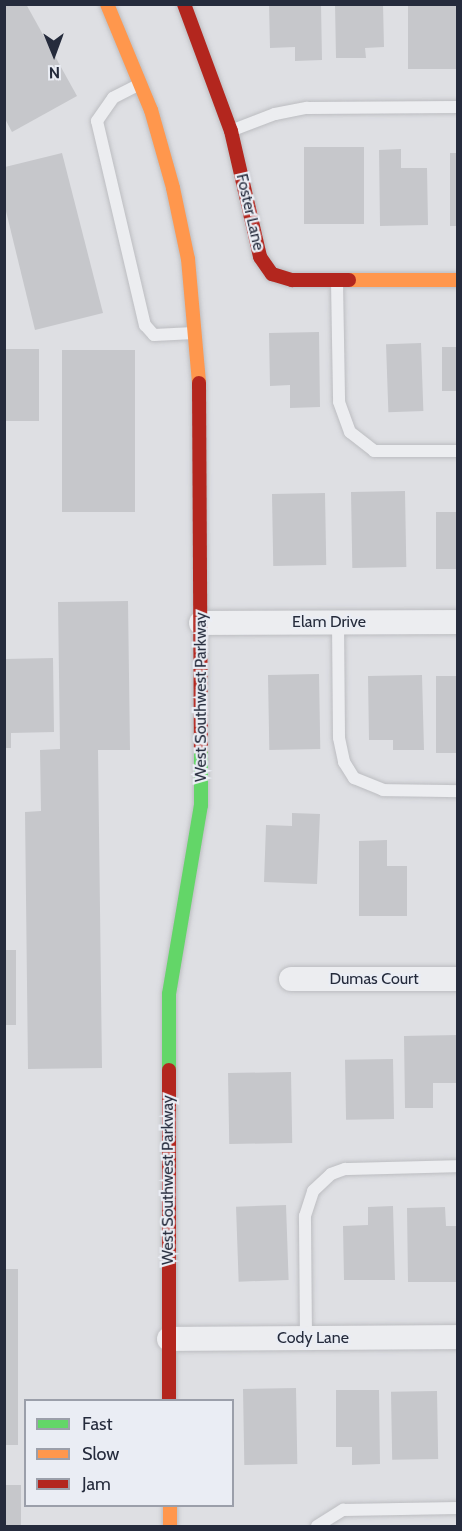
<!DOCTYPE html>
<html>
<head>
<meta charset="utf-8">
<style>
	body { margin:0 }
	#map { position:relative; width:462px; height:1531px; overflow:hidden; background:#dedfe3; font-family:Cabin,sans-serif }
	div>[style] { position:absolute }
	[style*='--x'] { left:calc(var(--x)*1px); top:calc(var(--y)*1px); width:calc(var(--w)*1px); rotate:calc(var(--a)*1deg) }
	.building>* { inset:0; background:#c6c7cb; transform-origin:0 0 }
	.roads { filter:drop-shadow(0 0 2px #bcbdc1) drop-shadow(0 0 2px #bcbdc1) }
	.lane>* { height:12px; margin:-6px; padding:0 6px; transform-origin:6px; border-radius:6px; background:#ecedf0 }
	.street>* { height:24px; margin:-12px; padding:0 12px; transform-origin:12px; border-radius:12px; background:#ecedf0 }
	.fast>* { height:14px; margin:-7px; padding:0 7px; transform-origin:7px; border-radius:7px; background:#63d668 }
	.slow>* { height:14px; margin:-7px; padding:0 7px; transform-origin:7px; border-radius:7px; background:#ff974d }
	.jam>* { height:14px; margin:-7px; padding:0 7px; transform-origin:7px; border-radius:7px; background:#b3261e }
	span { translate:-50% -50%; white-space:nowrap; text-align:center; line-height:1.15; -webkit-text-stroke:4.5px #eaedf4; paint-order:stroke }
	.street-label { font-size:16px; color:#252b3c }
	.frame { position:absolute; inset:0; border:6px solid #252b3c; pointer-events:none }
	.legend { position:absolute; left:24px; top:1399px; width:210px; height:108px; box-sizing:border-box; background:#eaedf4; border:2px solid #9b9faa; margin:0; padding:8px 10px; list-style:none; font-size:18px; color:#252b3c }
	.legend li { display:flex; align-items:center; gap:12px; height:30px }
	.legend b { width:30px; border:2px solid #9b9faa }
	.north { position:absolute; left:24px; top:24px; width:60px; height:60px; -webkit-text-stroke:4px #eaedf4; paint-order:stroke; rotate:179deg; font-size:16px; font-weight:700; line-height:24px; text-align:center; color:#252b3c }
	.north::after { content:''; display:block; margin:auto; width:21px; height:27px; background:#252b3c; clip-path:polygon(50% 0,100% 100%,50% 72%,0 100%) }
</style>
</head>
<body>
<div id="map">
	<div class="building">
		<i style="clip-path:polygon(4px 4px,26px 4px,77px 96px,12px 132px,4px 117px)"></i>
		<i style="clip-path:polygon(269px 4px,321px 4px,322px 60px,295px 61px,295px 47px,270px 48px)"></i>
		<i style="clip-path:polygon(335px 4px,383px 4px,384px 47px,365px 48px,366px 58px,336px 58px)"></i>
		<i style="left:408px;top:4px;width:50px;height:65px"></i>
		<i style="left:364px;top:147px;width:77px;height:60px;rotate:90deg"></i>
		<i style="clip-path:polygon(401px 149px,401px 168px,427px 168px,428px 225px,380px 226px,379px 150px)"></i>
		<i style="clip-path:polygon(62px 153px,103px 313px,35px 330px,5px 207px,5px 167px)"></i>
		<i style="left:450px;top:153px;width:8px;height:73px"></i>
		<i style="clip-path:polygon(319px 332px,320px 407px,290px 408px,290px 385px,270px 386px,269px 333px)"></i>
		<i style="left:421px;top:343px;width:68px;height:35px;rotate:88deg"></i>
		<i style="left:442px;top:347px;width:16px;height:44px"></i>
		<i style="left:4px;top:349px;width:35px;height:72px"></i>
		<i style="left:62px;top:350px;width:73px;height:162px"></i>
		<i style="left:405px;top:491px;width:76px;height:54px;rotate:89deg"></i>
		<i style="left:325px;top:493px;width:72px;height:53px;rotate:89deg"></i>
		<i style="left:436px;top:512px;width:22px;height:57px"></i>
		<i style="clip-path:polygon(128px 601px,130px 750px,98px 750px,102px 1068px,28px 1069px,25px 812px,41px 811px,40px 750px,60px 749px,58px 602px)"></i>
		<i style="clip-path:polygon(53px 658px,54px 732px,11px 733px,11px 748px,4px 748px,6px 659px)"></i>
		<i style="left:319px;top:674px;width:75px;height:51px;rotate:89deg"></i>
		<i style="clip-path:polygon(422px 675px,424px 750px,393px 750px,393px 740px,369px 740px,368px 676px)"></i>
		<i style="left:436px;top:676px;width:22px;height:77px"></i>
		<i style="clip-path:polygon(292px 813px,320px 814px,317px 884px,264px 882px,266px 825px,292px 826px)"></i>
		<i style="clip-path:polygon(387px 840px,387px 866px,407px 866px,407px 916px,359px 916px,359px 841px)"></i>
		<i style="left:4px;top:950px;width:12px;height:75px"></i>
		<i style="clip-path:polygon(458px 1035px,458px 1083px,433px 1083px,433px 1108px,405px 1108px,404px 1036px)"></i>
		<i style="left:393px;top:1059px;width:60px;height:48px;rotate:89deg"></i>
		<i style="left:291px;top:1072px;width:71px;height:63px;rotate:89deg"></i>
		<i style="left:286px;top:1205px;width:75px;height:50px;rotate:88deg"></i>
		<i style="clip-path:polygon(393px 1206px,395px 1280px,344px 1280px,343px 1226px,368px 1225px,368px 1207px)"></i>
		<i style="clip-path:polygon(445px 1207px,446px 1226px,458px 1226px,458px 1282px,408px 1282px,407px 1208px)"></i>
		<i style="left:4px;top:1269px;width:14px;height:176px"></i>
		<i style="left:296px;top:1388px;width:76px;height:53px;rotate:89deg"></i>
		<i style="clip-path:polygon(336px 1390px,379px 1390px,380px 1464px,352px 1465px,352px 1447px,336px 1447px)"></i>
		<i style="left:437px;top:1391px;width:68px;height:46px;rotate:89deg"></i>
		<i style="left:4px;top:1485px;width:17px;height:41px"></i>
	</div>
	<div class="roads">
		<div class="lane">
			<i style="--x:140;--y:84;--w:30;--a:153"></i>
			<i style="--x:113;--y:98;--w:28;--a:125"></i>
			<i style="--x:97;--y:121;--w:210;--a:76.8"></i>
			<i style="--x:145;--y:325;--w:13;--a:48"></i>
			<i style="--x:154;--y:335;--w:40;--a:-2.9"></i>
			<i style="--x:233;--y:130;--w:45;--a:-20.9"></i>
			<i style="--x:275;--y:114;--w:33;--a:-11"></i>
			<i style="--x:307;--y:108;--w:151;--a:-0.4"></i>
			<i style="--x:337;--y:282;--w:120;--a:89"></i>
			<i style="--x:339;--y:402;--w:32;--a:70"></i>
			<i style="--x:350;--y:432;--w:31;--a:38"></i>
			<i style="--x:374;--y:451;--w:84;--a:0"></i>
			<i style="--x:338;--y:622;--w:116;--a:89.5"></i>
			<i style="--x:339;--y:738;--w:25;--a:78"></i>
			<i style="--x:344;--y:762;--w:19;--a:58"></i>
			<i style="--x:354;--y:778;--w:31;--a:22"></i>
			<i style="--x:383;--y:790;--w:75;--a:0.8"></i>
			<i style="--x:306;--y:1338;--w:122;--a:-90.5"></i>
			<i style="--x:305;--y:1216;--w:26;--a:-72"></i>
			<i style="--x:313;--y:1191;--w:25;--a:-43"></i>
			<i style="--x:331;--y:1174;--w:15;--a:-20"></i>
			<i style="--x:345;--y:1169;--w:113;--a:-1.5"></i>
			<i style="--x:317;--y:1526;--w:31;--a:-32"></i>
			<i style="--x:343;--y:1510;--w:115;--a:-1"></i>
		</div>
		<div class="street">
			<i style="--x:201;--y:623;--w:257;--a:-0.2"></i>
			<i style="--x:291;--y:979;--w:167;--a:0"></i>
			<i style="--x:169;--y:1339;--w:289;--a:-0.4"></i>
		</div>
		<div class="fast">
			<i style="--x:169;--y:1070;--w:76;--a:-90"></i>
			<i style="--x:169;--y:994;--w:192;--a:-80.4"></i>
			<i style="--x:201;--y:805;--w:56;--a:-90"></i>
		</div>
		<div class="slow">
			<i style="--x:107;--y:4;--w:115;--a:67.5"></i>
			<i style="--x:151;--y:110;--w:81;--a:74.2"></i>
			<i style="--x:173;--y:188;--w:73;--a:78.1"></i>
			<i style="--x:188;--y:259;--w:124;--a:84.9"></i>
			<i style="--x:349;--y:280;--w:109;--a:0"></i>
			<i style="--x:170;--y:1506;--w:20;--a:90"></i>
		</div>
		<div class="jam">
			<i style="--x:184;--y:4;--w:135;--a:69.7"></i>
			<i style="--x:231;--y:131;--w:129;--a:77"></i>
			<i style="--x:260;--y:257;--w:21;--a:55"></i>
			<i style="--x:272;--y:274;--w:21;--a:17"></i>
			<i style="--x:292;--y:280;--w:57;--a:0"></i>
			<i style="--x:199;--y:383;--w:366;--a:89.7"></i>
			<i style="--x:169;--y:1070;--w:330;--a:90"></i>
		</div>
	</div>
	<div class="street-label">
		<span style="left:250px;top:212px;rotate:77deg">Foster Lane</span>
		<span style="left:329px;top:622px">Elam Drive</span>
		<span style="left:201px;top:697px;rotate:-90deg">West Southwest Parkway</span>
		<span style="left:374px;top:979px">Dumas Court</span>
		<span style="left:168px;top:1180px;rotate:-90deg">West Southwest Parkway</span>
		<span style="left:313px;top:1338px">Cody Lane</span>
	</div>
	<div class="frame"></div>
	<ul class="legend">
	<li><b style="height:8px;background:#63d668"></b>Fast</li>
	<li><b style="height:8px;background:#ff974d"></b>Slow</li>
	<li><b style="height:8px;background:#b3261e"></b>Jam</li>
	</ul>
	<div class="north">N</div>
</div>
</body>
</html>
